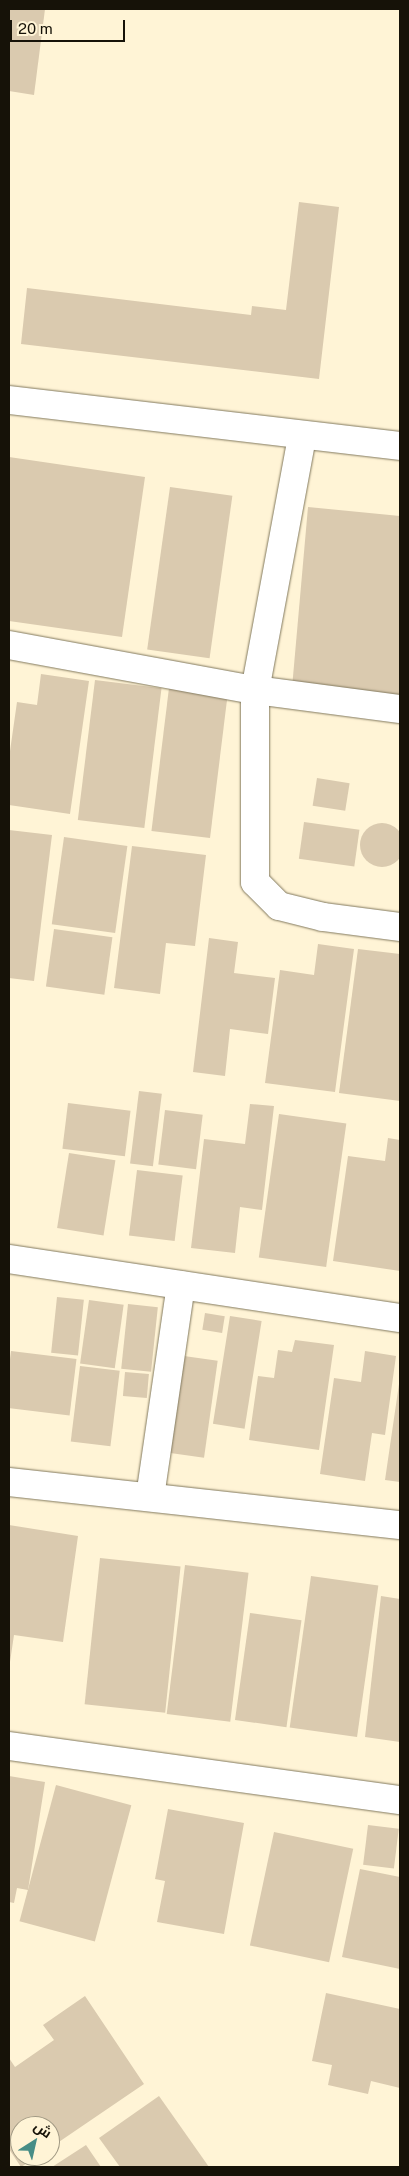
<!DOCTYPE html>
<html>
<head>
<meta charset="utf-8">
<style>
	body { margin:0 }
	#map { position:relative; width:409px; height:2176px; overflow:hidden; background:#fff4d6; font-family:"Public Sans",Cairo,sans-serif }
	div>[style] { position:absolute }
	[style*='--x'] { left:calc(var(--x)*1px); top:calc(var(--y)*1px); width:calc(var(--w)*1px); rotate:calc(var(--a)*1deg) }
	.building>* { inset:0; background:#dacaaf; transform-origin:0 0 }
	.round { border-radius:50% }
	.roads { filter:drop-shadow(0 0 1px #82795e) drop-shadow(0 0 1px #82795e) }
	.minor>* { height:28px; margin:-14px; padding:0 14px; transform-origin:14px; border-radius:14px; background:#fff }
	span { translate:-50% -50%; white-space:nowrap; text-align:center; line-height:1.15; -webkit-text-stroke:4px #fff4d6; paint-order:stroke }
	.frame { position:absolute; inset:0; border:10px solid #161208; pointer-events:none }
	.north { position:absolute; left:10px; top:2116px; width:50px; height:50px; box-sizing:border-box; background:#fff4d6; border:1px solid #a29a84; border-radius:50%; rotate:35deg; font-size:14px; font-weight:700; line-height:20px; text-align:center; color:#161208 }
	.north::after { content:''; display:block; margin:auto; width:18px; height:22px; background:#478d86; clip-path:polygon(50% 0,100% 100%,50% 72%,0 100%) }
	.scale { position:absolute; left:10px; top:20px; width:115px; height:22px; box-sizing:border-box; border:2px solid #161208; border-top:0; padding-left:6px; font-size:15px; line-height:18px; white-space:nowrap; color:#161208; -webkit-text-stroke:4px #fff4d6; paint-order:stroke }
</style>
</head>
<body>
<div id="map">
	<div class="building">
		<i style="clip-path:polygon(10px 9px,45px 9px,34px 95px,9px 91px)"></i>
		<i style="clip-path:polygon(299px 202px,339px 207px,319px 379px,21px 344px,27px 288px,251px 315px,252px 306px,286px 310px)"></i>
		<i style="clip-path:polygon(9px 457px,145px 477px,122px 637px,9px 621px)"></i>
		<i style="left:170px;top:487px;width:63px;height:164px;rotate:8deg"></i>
		<i style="clip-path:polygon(308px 507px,400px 516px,400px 697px,292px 688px)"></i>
		<i style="clip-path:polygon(41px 674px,89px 681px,70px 814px,9px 805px,9px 758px,17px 702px,37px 705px)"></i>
		<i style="left:95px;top:680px;width:67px;height:141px;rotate:7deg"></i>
		<i style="left:169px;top:688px;width:59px;height:144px;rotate:7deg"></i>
		<i style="left:317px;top:778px;width:33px;height:28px;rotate:9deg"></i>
		<i style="left:304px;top:822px;width:56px;height:37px;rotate:8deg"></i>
		<i class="round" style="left:360px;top:823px;width:44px;height:44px"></i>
		<i style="clip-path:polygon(9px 830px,52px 835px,34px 981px,9px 978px)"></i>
		<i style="left:64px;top:837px;width:64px;height:88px;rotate:8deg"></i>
		<i style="clip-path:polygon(132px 846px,206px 855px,195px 946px,166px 943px,160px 994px,114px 988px)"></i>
		<i style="left:54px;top:929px;width:59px;height:58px;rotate:8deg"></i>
		<i style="clip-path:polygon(209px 938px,238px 942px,234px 973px,275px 978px,268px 1034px,230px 1029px,225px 1076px,193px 1072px)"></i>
		<i style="clip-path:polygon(318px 944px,354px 949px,335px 1092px,265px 1083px,280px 970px,314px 975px)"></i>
		<i style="clip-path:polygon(358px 949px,400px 954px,400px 1101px,339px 1093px)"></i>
		<i style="left:139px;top:1091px;width:23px;height:73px;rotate:7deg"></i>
		<i style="left:68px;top:1103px;width:63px;height:46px;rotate:7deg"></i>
		<i style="clip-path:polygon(250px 1104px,274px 1106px,262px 1210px,240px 1207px,235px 1253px,191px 1248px,204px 1139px,245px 1144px)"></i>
		<i style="left:165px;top:1110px;width:38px;height:55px;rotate:7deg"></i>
		<i style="left:279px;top:1114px;width:68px;height:145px;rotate:8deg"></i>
		<i style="clip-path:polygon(388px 1138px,400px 1140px,400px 1271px,333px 1261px,348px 1156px,385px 1161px)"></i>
		<i style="left:69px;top:1153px;width:47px;height:76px;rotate:9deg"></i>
		<i style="left:137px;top:1170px;width:46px;height:66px;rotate:7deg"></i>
		<i style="left:57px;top:1297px;width:27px;height:56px;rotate:6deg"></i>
		<i style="left:89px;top:1300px;width:35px;height:64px;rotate:8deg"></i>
		<i style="left:128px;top:1304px;width:30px;height:65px;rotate:6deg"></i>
		<i style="left:205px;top:1313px;width:20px;height:17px;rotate:9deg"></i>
		<i style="left:230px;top:1316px;width:32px;height:109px;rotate:9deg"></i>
		<i style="clip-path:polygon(295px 1340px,334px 1345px,319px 1450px,249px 1440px,258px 1376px,274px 1378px,278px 1350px,292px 1352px)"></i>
		<i style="left:11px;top:1351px;width:66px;height:57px;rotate:7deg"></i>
		<i style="clip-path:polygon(365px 1351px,396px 1356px,385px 1435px,372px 1433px,365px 1481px,320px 1474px,334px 1378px,361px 1382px)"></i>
		<i style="left:184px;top:1356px;width:34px;height:98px;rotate:8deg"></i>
		<i style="left:80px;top:1366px;width:40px;height:76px;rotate:7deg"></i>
		<i style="left:125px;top:1372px;width:24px;height:24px;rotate:5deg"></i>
		<i style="clip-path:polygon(399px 1384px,400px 1384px,400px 1482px,385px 1480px)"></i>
		<i style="clip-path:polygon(9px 1525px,78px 1536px,63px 1642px,14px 1635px,10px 1662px)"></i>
		<i style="left:100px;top:1558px;width:81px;height:147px;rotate:6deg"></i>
		<i style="left:185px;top:1565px;width:64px;height:150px;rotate:7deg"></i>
		<i style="left:311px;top:1576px;width:68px;height:153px;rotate:8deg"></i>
		<i style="clip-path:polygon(381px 1596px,400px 1599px,400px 1742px,365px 1737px)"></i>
		<i style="left:250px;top:1613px;width:52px;height:108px;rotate:8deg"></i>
		<i style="clip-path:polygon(9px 1776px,45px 1782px,28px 1890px,17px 1888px,14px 1903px,9px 1902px)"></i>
		<i style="left:56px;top:1785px;width:78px;height:141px;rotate:15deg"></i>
		<i style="clip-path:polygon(168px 1809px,244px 1823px,224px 1934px,157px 1922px,165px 1881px,155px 1879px)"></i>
		<i style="left:368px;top:1825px;width:31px;height:40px;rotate:7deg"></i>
		<i style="left:274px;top:1832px;width:81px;height:116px;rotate:12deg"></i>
		<i style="clip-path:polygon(360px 1869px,400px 1877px,400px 1969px,342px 1957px)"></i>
		<i style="clip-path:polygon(326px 1993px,400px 2009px,400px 2088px,371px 2081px,368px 2094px,328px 2085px,332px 2065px,312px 2061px)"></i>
		<i style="clip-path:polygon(85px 1996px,144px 2084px,50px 2148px,50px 2126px,20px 2126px,20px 2156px,38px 2156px,21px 2167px,9px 2149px,9px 2058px,15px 2067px,54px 2040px,43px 2025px)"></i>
		<i style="clip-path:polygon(159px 2096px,209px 2167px,120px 2167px,99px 2138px)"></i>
		<i style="clip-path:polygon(86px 2145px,101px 2167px,52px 2167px)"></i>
	</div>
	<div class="roads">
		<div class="minor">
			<i style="--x:9;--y:400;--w:394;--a:6.7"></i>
			<i style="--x:302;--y:437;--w:257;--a:100.5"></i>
			<i style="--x:255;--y:690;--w:192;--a:90"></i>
			<i style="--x:255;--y:882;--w:34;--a:45"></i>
			<i style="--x:279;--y:906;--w:45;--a:14"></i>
			<i style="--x:323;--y:917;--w:78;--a:7.4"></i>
			<i style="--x:9;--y:645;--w:250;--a:10.4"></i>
			<i style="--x:255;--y:690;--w:146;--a:7.5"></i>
			<i style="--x:9;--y:1259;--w:395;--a:8.6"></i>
			<i style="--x:9;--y:1482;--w:393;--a:6.3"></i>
			<i style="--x:150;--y:1497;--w:214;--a:-81.7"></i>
			<i style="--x:9;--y:1746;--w:395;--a:7.9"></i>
		</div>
	</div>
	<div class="frame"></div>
	<div class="north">ش</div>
	<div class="scale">20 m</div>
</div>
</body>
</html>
